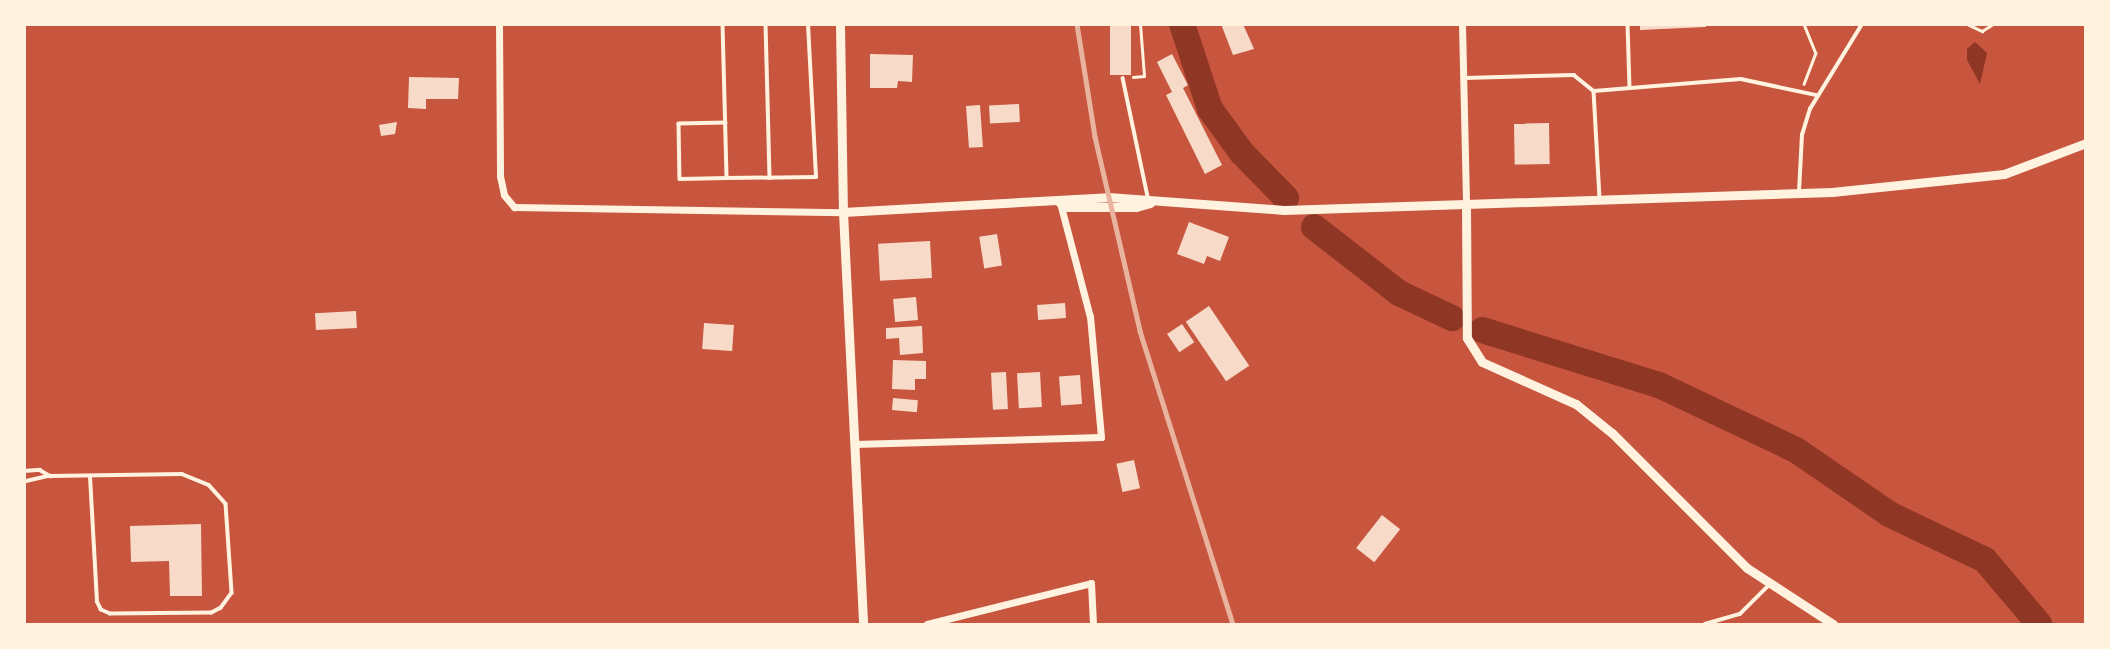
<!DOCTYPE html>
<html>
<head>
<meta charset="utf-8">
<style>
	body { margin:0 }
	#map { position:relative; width:2110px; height:649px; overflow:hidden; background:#c8553d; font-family:"Golos Text",sans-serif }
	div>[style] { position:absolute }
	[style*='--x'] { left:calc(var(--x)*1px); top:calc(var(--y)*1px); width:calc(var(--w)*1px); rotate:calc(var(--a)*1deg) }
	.water>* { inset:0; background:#8f3625 }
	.river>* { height:26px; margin:-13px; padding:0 13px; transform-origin:13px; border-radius:13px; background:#8f3625 }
	.building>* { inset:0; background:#f7dbc8; transform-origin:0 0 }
	.path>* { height:2.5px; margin:-1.25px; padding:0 1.25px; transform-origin:1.25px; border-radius:1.25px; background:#fff3e0 }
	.service>* { height:3.5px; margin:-1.75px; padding:0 1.75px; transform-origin:1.75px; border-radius:1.75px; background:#fff3e0 }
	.minor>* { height:7px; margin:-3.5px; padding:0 3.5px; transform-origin:3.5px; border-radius:3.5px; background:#fff3e0 }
	.tertiary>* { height:9px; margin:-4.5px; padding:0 4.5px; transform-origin:4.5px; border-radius:4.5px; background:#fff3e0 }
	.rail>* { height:4.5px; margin:-2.25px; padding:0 2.25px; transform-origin:2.25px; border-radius:2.25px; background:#e9b49f }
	span { translate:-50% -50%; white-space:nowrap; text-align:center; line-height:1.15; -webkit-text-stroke:6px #fff3e0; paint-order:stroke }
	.frame { position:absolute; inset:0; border:26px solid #fff3e0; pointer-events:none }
</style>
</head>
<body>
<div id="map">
	<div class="water">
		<i style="clip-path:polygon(1975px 42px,1987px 53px,1980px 84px,1967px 60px,1967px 49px)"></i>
	</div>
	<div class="river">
		<i style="--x:1182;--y:24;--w:89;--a:71.8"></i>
		<i style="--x:1210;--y:109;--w:54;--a:54"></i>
		<i style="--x:1242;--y:153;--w:63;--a:45.6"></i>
		<i style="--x:1314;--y:227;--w:108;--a:37.8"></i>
		<i style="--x:1399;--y:293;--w:59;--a:25.3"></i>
		<i style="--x:1482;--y:330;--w:185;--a:17.3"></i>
		<i style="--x:1659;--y:385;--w:152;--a:25.4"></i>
		<i style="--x:1796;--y:450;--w:113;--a:34.5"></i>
		<i style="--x:1889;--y:514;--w:106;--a:25.6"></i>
		<i style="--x:1985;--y:560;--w:84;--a:49.8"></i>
	</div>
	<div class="building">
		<i style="left:1110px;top:24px;width:21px;height:51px"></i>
		<i style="clip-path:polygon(1221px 24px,1243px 24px,1254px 49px,1233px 55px)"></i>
		<i style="clip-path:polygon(1640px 24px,1706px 24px,1706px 27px,1640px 30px)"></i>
		<i style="clip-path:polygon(870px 54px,913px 55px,912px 82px,898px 81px,897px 88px,870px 88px)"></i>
		<i style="clip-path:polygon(1172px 54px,1188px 85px,1183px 88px,1222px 165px,1205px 174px,1166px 95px,1172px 92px,1157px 62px)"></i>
		<i style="clip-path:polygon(409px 77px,459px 78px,458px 99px,426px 99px,426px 109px,408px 108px)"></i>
		<i style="left:1019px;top:104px;width:18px;height:30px;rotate:87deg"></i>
		<i style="left:980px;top:105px;width:42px;height:14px;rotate:86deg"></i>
		<i style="clip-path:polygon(397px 122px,395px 134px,381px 136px,379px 125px)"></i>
		<i style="left:1549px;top:123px;width:41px;height:35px;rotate:89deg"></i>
		<i style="clip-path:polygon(1189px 222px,1229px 237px,1220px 261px,1207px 256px,1204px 264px,1177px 254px)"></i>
		<i style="left:997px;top:234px;width:32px;height:18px;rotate:81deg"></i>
		<i style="left:930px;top:241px;width:37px;height:52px;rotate:87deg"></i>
		<i style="left:916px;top:297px;width:23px;height:23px;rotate:85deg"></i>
		<i style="left:1065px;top:303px;width:15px;height:28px;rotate:86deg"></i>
		<i style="left:1209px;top:306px;width:72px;height:28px;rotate:56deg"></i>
		<i style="left:356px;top:311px;width:17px;height:41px;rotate:87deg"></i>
		<i style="left:704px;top:323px;width:30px;height:26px;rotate:4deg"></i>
		<i style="left:1182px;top:324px;width:22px;height:18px;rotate:56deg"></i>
		<i style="clip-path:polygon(922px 326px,923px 353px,900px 355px,899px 338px,886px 339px,886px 328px)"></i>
		<i style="clip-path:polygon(893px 360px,926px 361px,926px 379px,915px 379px,915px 390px,892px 389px)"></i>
		<i style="left:1006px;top:372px;width:37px;height:15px;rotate:87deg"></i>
		<i style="left:1040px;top:372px;width:35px;height:23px;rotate:87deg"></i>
		<i style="left:1080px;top:375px;width:29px;height:21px;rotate:86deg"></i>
		<i style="left:893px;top:398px;width:25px;height:12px;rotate:5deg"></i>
		<i style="left:1134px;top:460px;width:29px;height:18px;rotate:78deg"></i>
		<i style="left:1382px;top:515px;width:23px;height:42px;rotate:38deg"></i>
		<i style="clip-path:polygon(201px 524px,202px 596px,170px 596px,169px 561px,131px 562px,130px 526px)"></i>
	</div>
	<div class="path">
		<i style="--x:1804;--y:24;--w:31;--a:68"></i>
		<i style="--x:1816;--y:53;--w:33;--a:111"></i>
		<i style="--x:1967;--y:24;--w:17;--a:25"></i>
		<i style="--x:1982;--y:31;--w:13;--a:-32"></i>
		<i style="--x:1133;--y:77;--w:11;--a:-5"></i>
		<i style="--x:1144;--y:76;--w:52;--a:-94.4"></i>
	</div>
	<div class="service">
		<i style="--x:723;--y:24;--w:154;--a:88.5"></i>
		<i style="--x:727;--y:178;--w:89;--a:-0.6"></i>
		<i style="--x:816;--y:177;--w:153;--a:-93"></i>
		<i style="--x:766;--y:24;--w:154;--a:88.5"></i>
		<i style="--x:1628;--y:24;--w:64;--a:88.2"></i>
		<i style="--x:1123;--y:78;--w:122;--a:78.1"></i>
		<i style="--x:1465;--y:78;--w:109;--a:-1.6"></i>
		<i style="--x:1574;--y:75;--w:26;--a:39"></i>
		<i style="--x:1594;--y:91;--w:109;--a:86.8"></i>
		<i style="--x:1594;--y:91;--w:147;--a:-4.7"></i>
		<i style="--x:1741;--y:79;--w:77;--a:12"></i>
		<i style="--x:726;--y:123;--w:47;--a:178.8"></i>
		<i style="--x:679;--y:124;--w:55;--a:89"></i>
		<i style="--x:680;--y:179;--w:47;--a:-1.2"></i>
		<i style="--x:1799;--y:192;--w:57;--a:-87"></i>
		<i style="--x:1802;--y:135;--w:27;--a:-73"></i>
		<i style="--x:1810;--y:109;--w:100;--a:-58.5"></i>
		<i style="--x:24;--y:471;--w:16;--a:-4"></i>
		<i style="--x:40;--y:470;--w:12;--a:31"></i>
		<i style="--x:50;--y:476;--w:27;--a:167"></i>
		<i style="--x:50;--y:476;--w:132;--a:-0.9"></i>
		<i style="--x:182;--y:474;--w:29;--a:22"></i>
		<i style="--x:209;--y:485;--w:25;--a:48"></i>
		<i style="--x:226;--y:504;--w:89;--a:86.1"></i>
		<i style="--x:232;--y:593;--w:19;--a:126"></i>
		<i style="--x:221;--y:608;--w:10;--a:151"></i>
		<i style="--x:212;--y:613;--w:102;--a:179.4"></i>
		<i style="--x:110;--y:614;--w:10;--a:-156"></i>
		<i style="--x:101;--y:610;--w:9;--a:-117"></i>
		<i style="--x:97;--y:602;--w:126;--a:-93.2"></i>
		<i style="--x:1705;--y:624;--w:36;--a:-16"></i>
		<i style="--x:1740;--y:614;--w:41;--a:-45"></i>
	</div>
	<div class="minor">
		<i style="--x:499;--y:24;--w:152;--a:89.6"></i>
		<i style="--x:500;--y:176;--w:19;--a:78"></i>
		<i style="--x:504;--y:195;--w:16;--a:50"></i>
		<i style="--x:514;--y:207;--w:329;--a:0.9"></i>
		<i style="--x:1462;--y:24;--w:182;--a:88.7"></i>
		<i style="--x:854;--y:444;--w:247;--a:-1.6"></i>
		<i style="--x:1101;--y:437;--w:121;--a:-95.2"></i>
		<i style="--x:1090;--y:317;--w:118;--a:-104.7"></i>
		<i style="--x:927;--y:624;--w:169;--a:-14"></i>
		<i style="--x:1091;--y:583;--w:41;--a:87.2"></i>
	</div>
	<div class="tertiary">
		<i style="--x:840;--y:24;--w:188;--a:89.1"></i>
		<i style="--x:843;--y:212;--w:412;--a:87.2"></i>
		<i style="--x:1060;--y:203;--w:9;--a:27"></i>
		<i style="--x:1068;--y:207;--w:68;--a:0"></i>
		<i style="--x:1136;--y:207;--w:15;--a:-16"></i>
		<i style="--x:1466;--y:206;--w:132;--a:89.6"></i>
		<i style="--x:1467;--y:338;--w:28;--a:58"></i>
		<i style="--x:1482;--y:362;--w:103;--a:24.1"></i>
		<i style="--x:1576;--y:404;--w:46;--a:38.9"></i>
		<i style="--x:1612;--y:433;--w:191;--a:45"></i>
		<i style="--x:1747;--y:568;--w:103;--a:33.1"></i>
		<i style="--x:843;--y:212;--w:265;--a:-3.2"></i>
		<i style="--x:1108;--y:197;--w:176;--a:4.2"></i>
		<i style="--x:1284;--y:210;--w:548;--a:-1.88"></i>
		<i style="--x:1832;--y:192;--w:173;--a:-6"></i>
		<i style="--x:2004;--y:174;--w:88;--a:-20.7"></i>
	</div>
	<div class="rail">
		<i style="--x:1077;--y:24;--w:114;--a:80.9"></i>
		<i style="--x:1095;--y:137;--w:199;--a:76.9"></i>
		<i style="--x:1140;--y:331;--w:307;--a:72.4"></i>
	</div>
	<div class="frame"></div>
</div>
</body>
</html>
